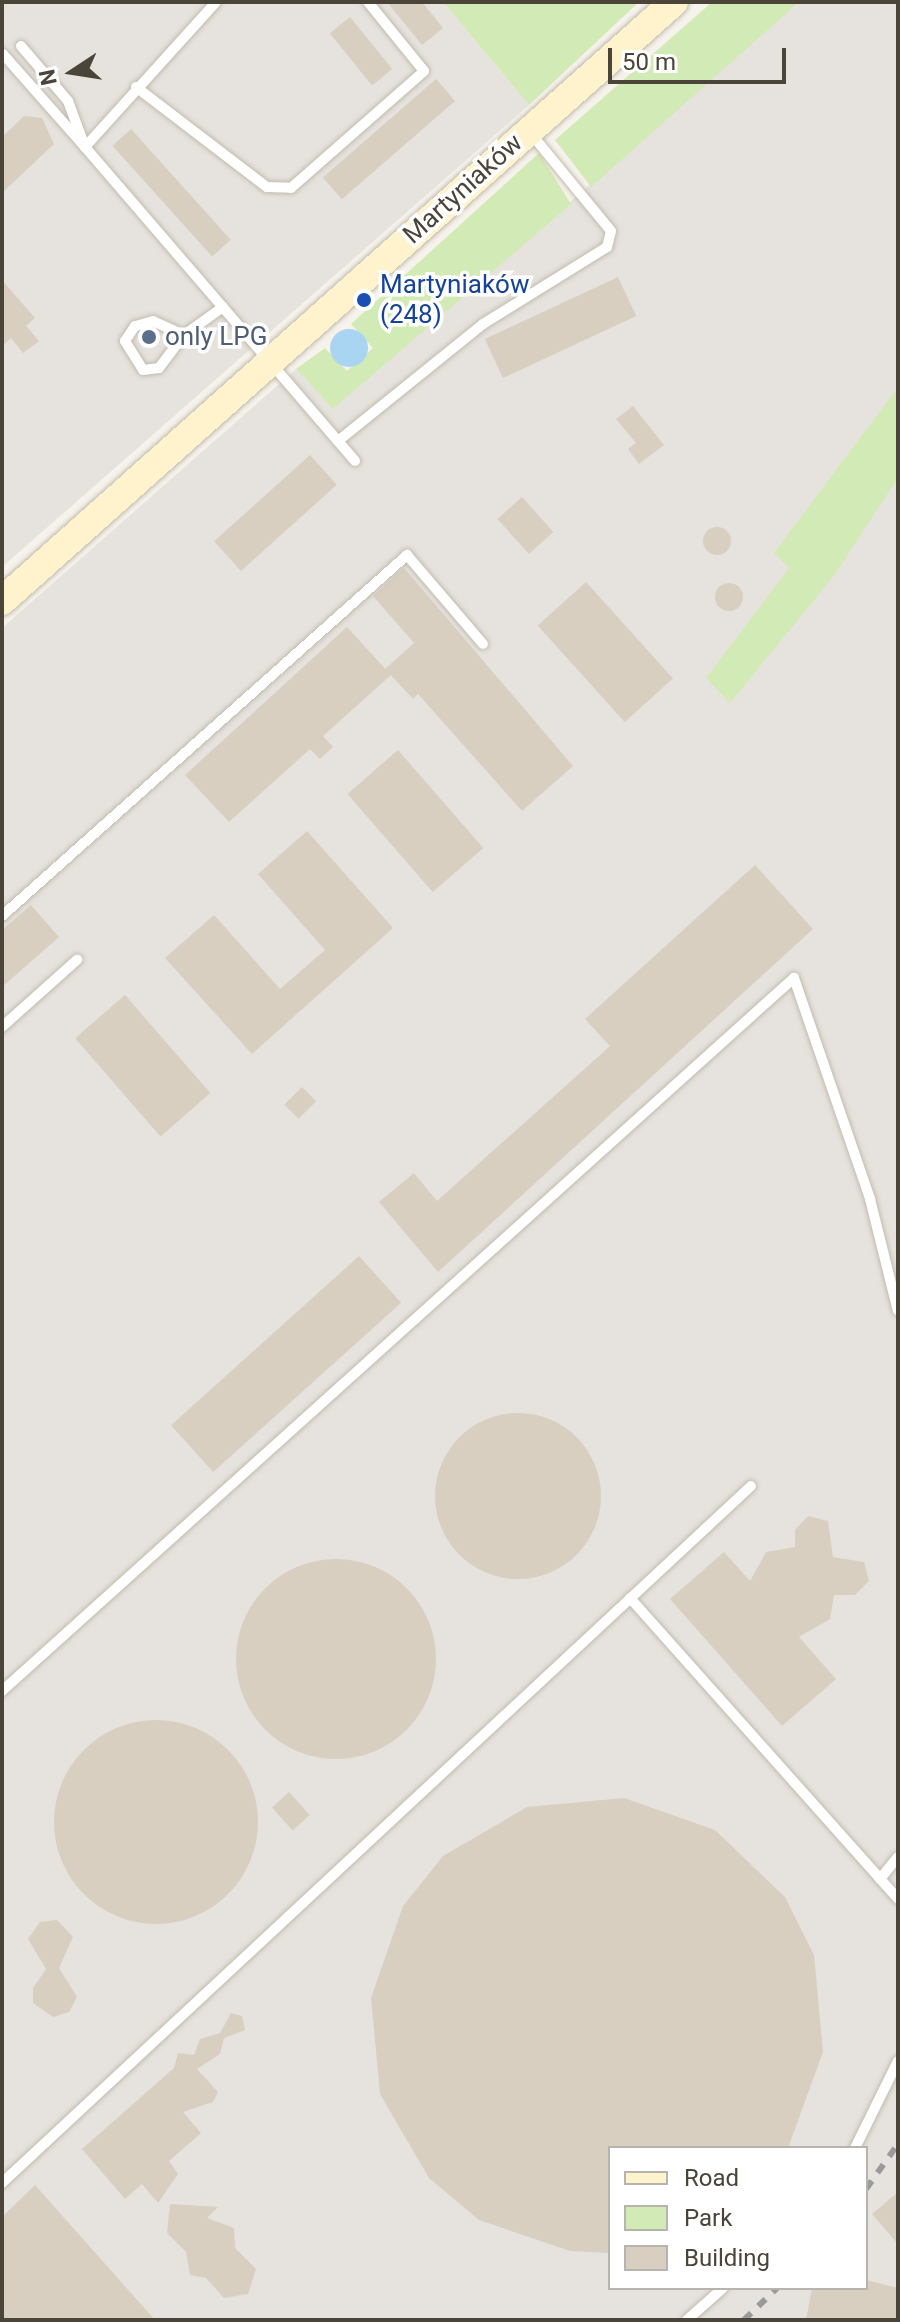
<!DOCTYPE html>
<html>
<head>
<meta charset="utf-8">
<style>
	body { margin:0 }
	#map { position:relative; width:900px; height:2322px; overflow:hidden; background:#f6f3ec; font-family:Roboto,sans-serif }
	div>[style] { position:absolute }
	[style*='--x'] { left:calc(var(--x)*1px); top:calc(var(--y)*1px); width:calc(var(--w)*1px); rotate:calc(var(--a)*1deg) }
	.industrial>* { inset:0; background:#e6e2dd }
	.green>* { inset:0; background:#d2eab5 }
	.water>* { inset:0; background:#a9d4f2 }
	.round { border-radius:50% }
	.building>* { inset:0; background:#d8cfc1; transform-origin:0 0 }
	.roads { filter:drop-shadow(0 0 2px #c2bbae) drop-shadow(0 0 2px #c2bbae) }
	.lane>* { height:10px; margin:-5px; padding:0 5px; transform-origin:5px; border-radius:5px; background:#fff }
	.secondary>* { height:28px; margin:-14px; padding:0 14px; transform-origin:14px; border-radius:14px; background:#fff3cd }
	.rail>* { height:6px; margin-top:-3px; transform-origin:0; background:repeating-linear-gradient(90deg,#9a9a9a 0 10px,transparent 0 20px) }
	.dots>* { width:22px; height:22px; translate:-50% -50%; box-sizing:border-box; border:4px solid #fff; border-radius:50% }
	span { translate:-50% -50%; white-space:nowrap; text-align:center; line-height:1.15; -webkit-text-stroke:7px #fff; paint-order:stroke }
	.street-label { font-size:26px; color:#4b4439 }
	.transit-label { font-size:26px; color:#164399 }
	.left { translate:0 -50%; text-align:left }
	.service-label { font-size:26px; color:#4e5e75 }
	.frame { position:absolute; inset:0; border:4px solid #4b4439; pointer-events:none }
	.legend { position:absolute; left:608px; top:2146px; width:260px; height:144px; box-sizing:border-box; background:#fff; border:2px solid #b7b4b0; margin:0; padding:10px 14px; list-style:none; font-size:24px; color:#4b4439 }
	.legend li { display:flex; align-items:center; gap:16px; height:40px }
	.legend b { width:40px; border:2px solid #b7b4b0 }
	.north { position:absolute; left:32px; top:32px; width:80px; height:80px; -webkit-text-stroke:6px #fff; paint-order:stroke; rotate:258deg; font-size:22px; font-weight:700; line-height:32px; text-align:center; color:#4b4439 }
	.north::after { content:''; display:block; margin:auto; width:28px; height:36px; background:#4b4439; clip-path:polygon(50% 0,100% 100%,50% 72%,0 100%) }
	.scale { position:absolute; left:608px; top:48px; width:178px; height:36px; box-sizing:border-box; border:4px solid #4b4439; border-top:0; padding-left:10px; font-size:24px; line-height:28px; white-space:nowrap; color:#4b4439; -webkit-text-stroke:6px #fff; paint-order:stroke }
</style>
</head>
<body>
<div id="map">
	<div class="industrial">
		<i style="clip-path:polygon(2px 2px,443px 2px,529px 105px,2px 567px)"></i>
		<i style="clip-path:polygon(evenodd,799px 2px,898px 2px,898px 2320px,2px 2320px,2px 628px,296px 369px,333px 409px,799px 2px,610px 2148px,866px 2148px,866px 2288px,610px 2288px,610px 2148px)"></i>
	</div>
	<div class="green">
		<i style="clip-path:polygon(443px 2px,639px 2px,529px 105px)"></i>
		<i style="clip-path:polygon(712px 2px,799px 2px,591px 187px,555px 140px)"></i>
		<i style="clip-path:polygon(539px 153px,571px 204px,333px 409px,296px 369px,325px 348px,347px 371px,373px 348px,351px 324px)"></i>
		<i style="clip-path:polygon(898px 387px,898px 478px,833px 577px,730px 703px,706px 678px,789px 568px,774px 553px)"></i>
	</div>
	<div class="water">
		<i class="round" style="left:330px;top:329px;width:38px;height:38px"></i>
	</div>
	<div class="building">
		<i style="clip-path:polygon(387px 2px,422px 2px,443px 28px,422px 45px)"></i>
		<i style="left:350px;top:17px;width:67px;height:26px;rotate:51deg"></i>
		<i style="left:436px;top:79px;width:29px;height:150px;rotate:49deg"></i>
		<i style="clip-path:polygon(24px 116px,42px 118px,54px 144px,2px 193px,2px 137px)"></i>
		<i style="left:131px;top:129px;width:149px;height:25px;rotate:48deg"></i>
		<i style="left:618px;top:277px;width:43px;height:147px;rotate:65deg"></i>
		<i style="clip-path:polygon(2px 280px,35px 318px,26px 326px,39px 341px,23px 353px,11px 338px,2px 346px)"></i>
		<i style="clip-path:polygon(633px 406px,664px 445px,639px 464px,628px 449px,636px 443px,616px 419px)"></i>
		<i style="left:310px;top:455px;width:40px;height:129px;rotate:48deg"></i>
		<i style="left:522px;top:497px;width:47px;height:33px;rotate:48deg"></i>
		<i class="round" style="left:703px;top:527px;width:28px;height:28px"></i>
		<i style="clip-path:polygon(404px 568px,573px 766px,522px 811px,418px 694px,413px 699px,385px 669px,414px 643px,373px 596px)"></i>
		<i style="left:586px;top:582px;width:130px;height:65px;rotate:48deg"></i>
		<i class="round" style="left:715px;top:583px;width:28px;height:28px"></i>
		<i style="clip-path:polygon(347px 627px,391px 675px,323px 736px,333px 747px,320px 759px,310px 749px,229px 822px,185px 775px)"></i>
		<i style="left:398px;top:750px;width:130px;height:67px;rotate:49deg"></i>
		<i style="clip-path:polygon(307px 831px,393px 928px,252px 1054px,165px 958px,214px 915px,280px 989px,325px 950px,258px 874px)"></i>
		<i style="clip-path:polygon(755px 865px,813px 929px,438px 1272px,379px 1202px,414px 1173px,437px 1201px,610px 1046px,585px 1019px)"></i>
		<i style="clip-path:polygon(31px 905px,59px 937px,2px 987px,2px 930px)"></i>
		<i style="left:125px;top:995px;width:130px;height:66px;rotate:49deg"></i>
		<i style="left:302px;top:1087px;width:20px;height:25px;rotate:45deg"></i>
		<i style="left:359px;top:1256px;width:63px;height:253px;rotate:48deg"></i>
		<i class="round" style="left:435px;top:1413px;width:166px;height:166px"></i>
		<i style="clip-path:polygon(808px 1516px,828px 1521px,833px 1557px,864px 1562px,869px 1581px,855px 1595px,834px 1595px,830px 1619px,799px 1637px,836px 1679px,782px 1726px,670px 1599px,724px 1552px,750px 1581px,766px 1552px,795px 1547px,795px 1530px)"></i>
		<i class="round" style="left:236px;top:1559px;width:200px;height:200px"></i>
		<i class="round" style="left:54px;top:1720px;width:204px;height:204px"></i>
		<i style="left:289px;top:1792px;width:31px;height:23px;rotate:48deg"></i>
		<i style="clip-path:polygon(624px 1798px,715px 1830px,785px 1897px,814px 1955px,823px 2052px,788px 2148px,610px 2148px,610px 2253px,570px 2251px,479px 2220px,429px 2178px,380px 2094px,371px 1998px,403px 1906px,443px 1856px,527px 1807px)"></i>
		<i style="clip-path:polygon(57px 1920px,73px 1937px,59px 1968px,77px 1997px,69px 2012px,53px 2017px,33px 2003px,33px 1988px,46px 1969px,28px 1939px,40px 1922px)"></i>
		<i style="clip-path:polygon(231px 2013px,242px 2016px,245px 2030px,224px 2038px,220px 2054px,197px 2069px,218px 2092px,213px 2102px,183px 2112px,201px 2133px,169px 2161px,178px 2174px,158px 2203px,142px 2184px,125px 2199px,82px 2149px,174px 2068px,178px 2053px,194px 2055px,200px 2039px,220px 2033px)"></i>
		<i style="clip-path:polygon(35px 2185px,155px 2320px,2px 2320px,2px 2217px)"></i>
		<i style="clip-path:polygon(898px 2192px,898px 2244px,872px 2214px)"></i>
		<i style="clip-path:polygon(170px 2204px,218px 2207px,207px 2218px,234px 2228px,235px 2248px,256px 2269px,248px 2294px,224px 2298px,206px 2278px,190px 2275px,186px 2252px,167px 2233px)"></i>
		<i style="clip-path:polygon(866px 2280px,898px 2288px,898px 2320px,806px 2320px,812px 2288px,866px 2288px)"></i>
	</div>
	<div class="roads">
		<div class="lane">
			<i style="--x:21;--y:46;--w:72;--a:49.5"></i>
			<i style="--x:68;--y:101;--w:49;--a:69.7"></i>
			<i style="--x:85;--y:147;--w:414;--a:49.3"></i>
			<i style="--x:3;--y:54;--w:124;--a:48.6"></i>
			<i style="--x:85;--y:147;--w:195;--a:-47.9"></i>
			<i style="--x:136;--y:87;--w:165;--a:37.4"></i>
			<i style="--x:267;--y:187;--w:24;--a:2"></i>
			<i style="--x:291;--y:188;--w:177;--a:-41.3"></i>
			<i style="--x:424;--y:71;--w:89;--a:-129.1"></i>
			<i style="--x:184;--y:335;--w:34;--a:-156"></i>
			<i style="--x:153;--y:321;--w:19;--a:164"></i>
			<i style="--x:135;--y:326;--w:18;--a:124"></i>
			<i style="--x:125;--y:341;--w:34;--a:58"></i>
			<i style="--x:143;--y:370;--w:16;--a:-7"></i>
			<i style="--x:159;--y:368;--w:41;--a:-52.9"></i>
			<i style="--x:184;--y:335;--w:48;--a:-35.7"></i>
			<i style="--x:338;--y:441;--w:186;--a:-38.9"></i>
			<i style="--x:483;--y:324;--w:146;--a:-31.8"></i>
			<i style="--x:607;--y:247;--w:16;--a:-76"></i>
			<i style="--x:611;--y:231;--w:129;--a:-129.4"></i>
			<i style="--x:2;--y:916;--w:543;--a:-41.71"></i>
			<i style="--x:407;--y:555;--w:117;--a:49.5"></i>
			<i style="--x:2;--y:1027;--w:101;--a:-41.8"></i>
			<i style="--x:630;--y:1598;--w:403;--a:48.3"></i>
			<i style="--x:2;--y:1691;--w:1066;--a:-42"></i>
			<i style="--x:794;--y:978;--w:234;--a:71"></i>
			<i style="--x:870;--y:1199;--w:115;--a:76"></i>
			<i style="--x:880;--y:1879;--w:28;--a:-51"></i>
			<i style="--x:855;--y:2148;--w:97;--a:-63.7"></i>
			<i style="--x:2;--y:2183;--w:1023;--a:-42.94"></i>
			<i style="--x:687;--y:2320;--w:48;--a:-41.6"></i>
		</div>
		<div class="secondary">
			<i style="--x:2;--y:601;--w:900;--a:-41.71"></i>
		</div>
	</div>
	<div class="rail">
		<i style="--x:866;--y:2189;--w:55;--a:-54.6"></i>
		<i style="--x:744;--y:2320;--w:46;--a:-44.1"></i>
	</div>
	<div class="dots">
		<i style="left:364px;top:300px;background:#1a4fb4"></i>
		<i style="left:149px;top:337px;background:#5c6f8a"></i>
	</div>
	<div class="street-label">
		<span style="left:463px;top:189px;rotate:-42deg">Martyniaków</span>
	</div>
	<div class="transit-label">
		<span class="left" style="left:380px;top:300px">Martyniaków<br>(248)</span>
	</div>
	<div class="service-label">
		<span class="left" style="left:165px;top:337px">only LPG</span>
	</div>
	<div class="frame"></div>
	<ul class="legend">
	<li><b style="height:10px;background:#fff3cd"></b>Road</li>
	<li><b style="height:22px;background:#d2eab5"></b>Park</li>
	<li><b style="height:22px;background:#d8cfc1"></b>Building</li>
	</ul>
	<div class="north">N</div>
	<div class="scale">50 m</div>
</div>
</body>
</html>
